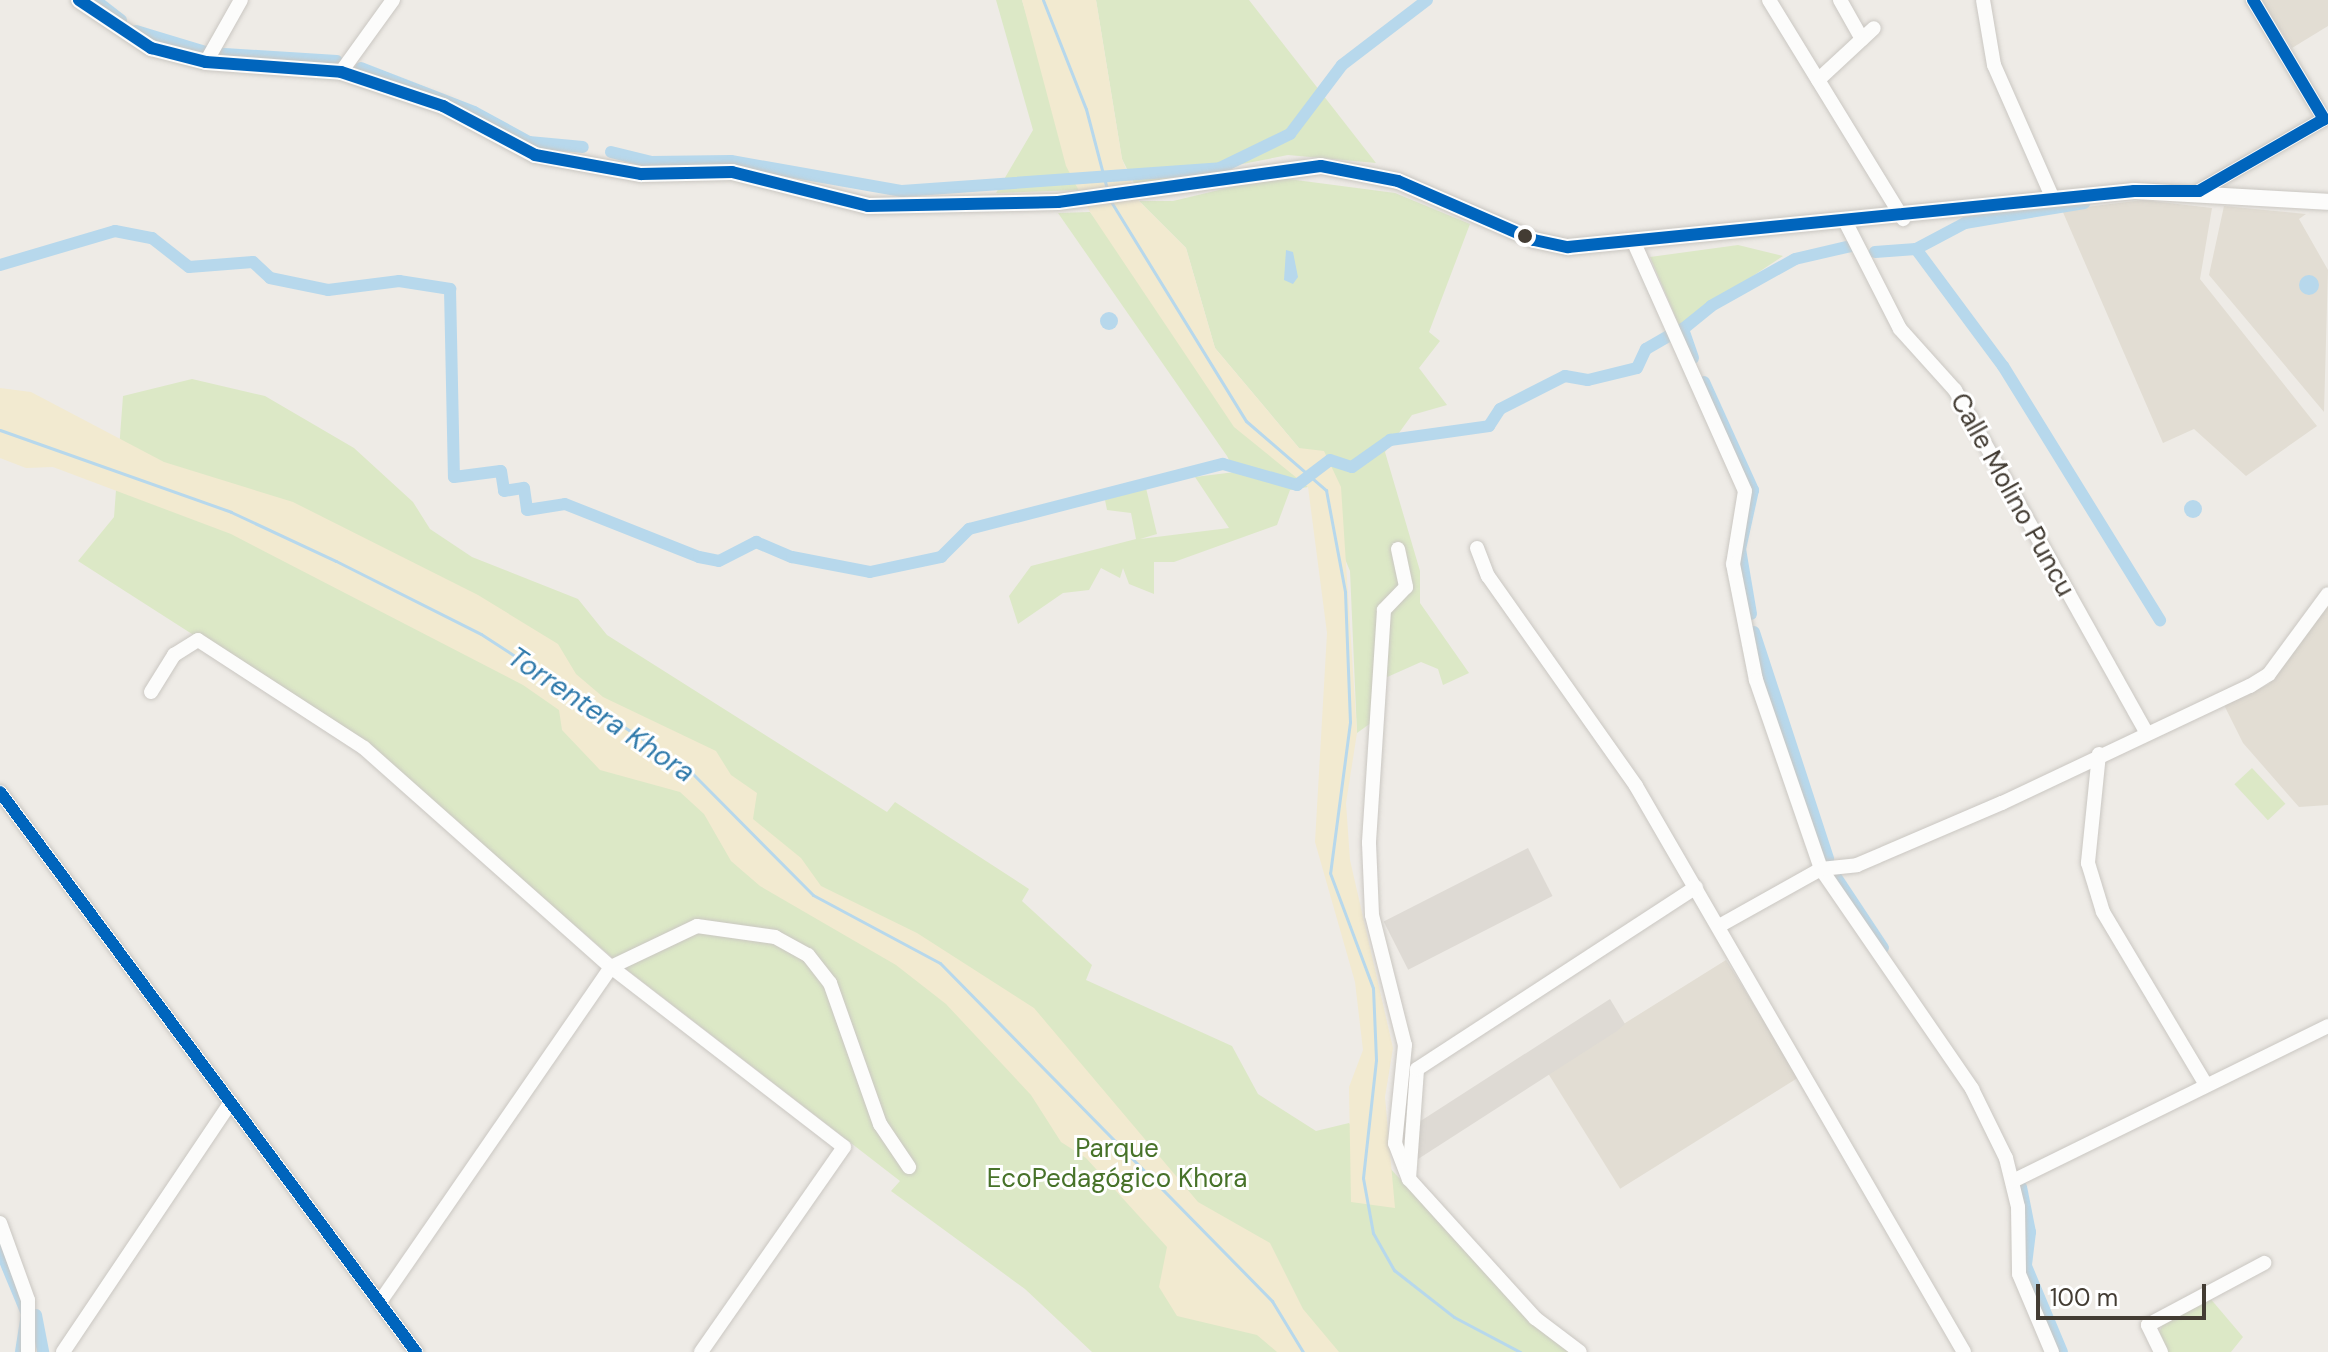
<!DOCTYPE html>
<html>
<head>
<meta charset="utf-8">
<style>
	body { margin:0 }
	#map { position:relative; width:2328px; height:1352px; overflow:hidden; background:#eeebe6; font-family:"DM Sans",sans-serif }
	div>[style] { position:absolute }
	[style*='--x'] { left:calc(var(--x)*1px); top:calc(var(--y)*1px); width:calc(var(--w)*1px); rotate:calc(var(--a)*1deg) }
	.residential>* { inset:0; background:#e2ddd3; transform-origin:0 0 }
	.industrial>* { inset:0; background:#dedad4; transform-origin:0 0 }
	.green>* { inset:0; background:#dce8c6; transform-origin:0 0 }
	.sand>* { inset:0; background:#f2ead0 }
	.water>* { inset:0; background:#b7d8ec }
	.round { border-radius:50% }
	.stream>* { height:3px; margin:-1.5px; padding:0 1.5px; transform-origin:1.5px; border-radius:1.5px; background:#b7d8ec }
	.canal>* { height:12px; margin:-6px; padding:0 6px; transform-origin:6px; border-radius:6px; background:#b7d8ec }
	.roads { filter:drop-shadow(0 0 2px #cac7c2) drop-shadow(0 0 2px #cac7c2) }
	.minor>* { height:14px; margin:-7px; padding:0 7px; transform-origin:7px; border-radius:7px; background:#fcfcfb }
	.tertiary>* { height:16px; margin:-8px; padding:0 8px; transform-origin:8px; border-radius:8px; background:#fcfcfb }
	.bus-1>* { height:12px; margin:-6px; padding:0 6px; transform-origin:6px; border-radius:6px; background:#0065bd }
	.dots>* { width:22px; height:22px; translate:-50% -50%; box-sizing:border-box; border:4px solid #fff; border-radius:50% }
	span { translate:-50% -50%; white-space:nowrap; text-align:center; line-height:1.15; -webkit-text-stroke:6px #fff; paint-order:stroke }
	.street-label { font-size:26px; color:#433c33 }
	.park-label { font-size:26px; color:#477229 }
	.water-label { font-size:28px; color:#307aab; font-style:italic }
	.scale { position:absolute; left:2036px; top:1284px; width:170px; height:36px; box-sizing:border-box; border:4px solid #433c33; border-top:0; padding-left:10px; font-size:24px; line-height:28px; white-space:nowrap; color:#433c33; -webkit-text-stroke:6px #fff; paint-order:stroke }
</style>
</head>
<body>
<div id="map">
	<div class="residential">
		<i style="clip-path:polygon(2261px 0,2328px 0,2328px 26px,2292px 48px)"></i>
		<i style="clip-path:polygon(2143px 200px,2212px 208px,2200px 279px,2317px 426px,2246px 476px,2194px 429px,2163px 443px,2062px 210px)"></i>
		<i style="clip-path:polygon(2224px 206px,2306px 214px,2299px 219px,2328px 270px,2324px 412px,2209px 275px)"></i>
		<i style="clip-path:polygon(2328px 606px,2328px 805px,2299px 807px,2243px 743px,2224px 705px,2269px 684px)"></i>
		<i style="left:1726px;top:960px;width:138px;height:211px;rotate:58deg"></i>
	</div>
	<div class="industrial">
		<i style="left:1528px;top:848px;width:54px;height:162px;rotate:63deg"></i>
		<i style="clip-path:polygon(1610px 999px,1625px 1024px,1617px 1031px,1415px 1161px,1419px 1122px)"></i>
	</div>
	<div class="green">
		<i style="clip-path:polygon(996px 0,1022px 0,1079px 190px,996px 193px,1033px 130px)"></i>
		<i style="clip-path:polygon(1096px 0,1249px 0,1376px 163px,1288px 155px,1135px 185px,1122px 159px)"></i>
		<i style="clip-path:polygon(1273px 177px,1395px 193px,1470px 224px,1429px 332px,1440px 341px,1419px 368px,1447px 405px,1412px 415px,1385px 452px,1420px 571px,1420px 603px,1469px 673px,1443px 685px,1438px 669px,1421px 662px,1376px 682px,1375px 720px,1357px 733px,1350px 571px,1299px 448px,1215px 348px,1186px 248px,1139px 201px,1173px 201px)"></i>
		<i style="clip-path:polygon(1090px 212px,1308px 487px,1290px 490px,1277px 525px,1174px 562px,1154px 562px,1154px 594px,1129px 584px,1123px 568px,1120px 578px,1101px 568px,1089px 590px,1063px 593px,1018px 624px,1009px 596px,1031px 566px,1136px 539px,1131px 513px,1107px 510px,1105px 500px,1146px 488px,1157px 534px,1140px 539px,1229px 528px,1195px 477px,1235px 472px,1227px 456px,1058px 213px)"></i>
		<i style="clip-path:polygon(1738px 245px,1783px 256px,1679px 325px,1650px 257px)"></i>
		<i style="clip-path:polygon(192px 379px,265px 396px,354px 448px,413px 502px,430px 529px,472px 557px,578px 599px,607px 635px,887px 812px,895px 802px,1029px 889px,1022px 901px,1092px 965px,1086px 980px,1232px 1046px,1258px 1094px,1316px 1131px,1349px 1123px,1511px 1301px,1571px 1352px,1092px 1352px,1025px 1289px,891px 1191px,900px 1181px,622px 966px,365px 745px,78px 561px,114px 517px,123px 396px)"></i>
		<i style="left:2252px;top:768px;width:49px;height:24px;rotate:47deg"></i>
		<i style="clip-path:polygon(2209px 1297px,2243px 1337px,2231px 1352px,2168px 1352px,2159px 1333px,2164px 1321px)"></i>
	</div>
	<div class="sand">
		<i style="clip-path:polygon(1022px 0,1096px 0,1122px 159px,1139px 201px,1186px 248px,1215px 348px,1299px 448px,1324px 451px,1341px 487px,1357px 733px,1346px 803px,1350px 860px,1393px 1048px,1385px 1097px,1395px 1208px,1351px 1202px,1349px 1087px,1363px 1050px,1355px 982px,1315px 842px,1327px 633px,1308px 487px,1234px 427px,1090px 212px,1066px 166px)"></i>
		<i style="clip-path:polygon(0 388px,31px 392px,164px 462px,293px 502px,478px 595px,558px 644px,576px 674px,603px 697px,716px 751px,731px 775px,757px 793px,753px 819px,801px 858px,821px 886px,917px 933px,1034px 1008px,1198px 1202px,1270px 1243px,1303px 1309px,1339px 1352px,1277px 1352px,1257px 1335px,1177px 1316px,1159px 1287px,1167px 1247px,1086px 1158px,1061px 1142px,1031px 1095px,946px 1004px,896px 965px,760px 886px,731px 861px,704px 814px,680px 792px,600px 770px,562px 730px,559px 710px,523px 685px,231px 534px,53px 467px,26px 468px,0 458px)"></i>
	</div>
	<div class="water">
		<i style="clip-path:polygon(1286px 250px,1293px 252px,1298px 277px,1293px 284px,1284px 280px)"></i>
		<i class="round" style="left:2299px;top:275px;width:20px;height:20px"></i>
		<i class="round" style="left:1100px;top:312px;width:18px;height:18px"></i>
		<i class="round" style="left:2184px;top:500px;width:18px;height:18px"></i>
	</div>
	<div class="stream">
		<i style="--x:1043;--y:0;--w:117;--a:68.5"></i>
		<i style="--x:1086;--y:109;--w:83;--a:75.3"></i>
		<i style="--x:1110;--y:200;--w:259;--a:58.4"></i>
		<i style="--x:1246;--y:421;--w:106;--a:40.8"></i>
		<i style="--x:1326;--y:490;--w:104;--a:79.4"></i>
		<i style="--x:1345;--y:592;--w:130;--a:87.8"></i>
		<i style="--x:1350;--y:722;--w:152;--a:97.5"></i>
		<i style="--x:1330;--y:873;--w:123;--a:69.5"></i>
		<i style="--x:1373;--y:988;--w:72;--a:87.6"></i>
		<i style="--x:1376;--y:1060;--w:119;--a:96.3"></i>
		<i style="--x:1363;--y:1178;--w:56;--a:79.7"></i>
		<i style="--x:1373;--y:1233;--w:43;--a:60.4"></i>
		<i style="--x:1394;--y:1270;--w:76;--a:38.1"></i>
		<i style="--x:1454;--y:1317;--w:75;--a:27.9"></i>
		<i style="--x:0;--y:430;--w:245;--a:19.5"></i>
		<i style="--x:231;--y:512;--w:116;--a:25"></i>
		<i style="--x:336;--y:561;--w:162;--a:26.7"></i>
		<i style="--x:481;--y:634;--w:244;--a:33"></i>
		<i style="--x:686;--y:767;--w:180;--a:45.2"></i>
		<i style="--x:813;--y:895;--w:144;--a:28.2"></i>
		<i style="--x:940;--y:963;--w:474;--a:45.5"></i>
		<i style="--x:1272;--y:1301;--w:60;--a:58.7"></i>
	</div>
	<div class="canal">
		<i style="--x:95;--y:0;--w:33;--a:38"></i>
		<i style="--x:136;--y:31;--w:76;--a:16.8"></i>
		<i style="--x:209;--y:53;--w:128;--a:3.6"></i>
		<i style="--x:361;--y:68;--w:121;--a:21.3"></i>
		<i style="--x:474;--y:112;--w:63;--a:28.6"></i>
		<i style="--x:529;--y:142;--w:54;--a:5.3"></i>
		<i style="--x:611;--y:152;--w:41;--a:14"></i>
		<i style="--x:651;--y:162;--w:80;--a:-0.7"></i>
		<i style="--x:731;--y:161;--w:174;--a:10"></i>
		<i style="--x:902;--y:191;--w:319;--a:-4.1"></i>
		<i style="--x:1220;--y:168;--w:78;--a:-25.9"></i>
		<i style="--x:1290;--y:134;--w:86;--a:-53"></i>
		<i style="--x:1342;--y:65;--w:107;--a:-37.4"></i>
		<i style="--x:1916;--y:249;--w:146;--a:53.4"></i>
		<i style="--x:2003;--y:366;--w:299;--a:58.3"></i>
		<i style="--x:1875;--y:252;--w:41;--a:-4.2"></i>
		<i style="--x:1916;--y:249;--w:55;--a:-28"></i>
		<i style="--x:1965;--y:223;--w:121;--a:-9.5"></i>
		<i style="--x:0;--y:265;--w:120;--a:-16.5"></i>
		<i style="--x:115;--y:231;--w:38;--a:11"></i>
		<i style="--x:152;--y:238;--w:47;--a:38.1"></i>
		<i style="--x:189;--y:267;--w:64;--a:-4.5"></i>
		<i style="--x:253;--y:262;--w:23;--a:43"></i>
		<i style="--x:270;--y:278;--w:59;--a:11.7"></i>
		<i style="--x:328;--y:290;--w:72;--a:-7.2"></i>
		<i style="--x:399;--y:281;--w:52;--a:8.9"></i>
		<i style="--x:450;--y:289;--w:188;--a:88.8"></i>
		<i style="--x:454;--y:477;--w:47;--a:-7.3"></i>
		<i style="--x:501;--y:471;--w:20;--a:81"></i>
		<i style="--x:504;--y:491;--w:20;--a:-9"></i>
		<i style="--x:524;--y:488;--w:22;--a:82"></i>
		<i style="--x:527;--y:510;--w:38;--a:-9"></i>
		<i style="--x:565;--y:504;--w:144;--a:21.6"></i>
		<i style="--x:699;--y:557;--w:20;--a:11"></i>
		<i style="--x:719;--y:561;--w:42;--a:-27.2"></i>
		<i style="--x:756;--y:542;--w:39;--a:23"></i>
		<i style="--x:792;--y:557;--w:79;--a:10.9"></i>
		<i style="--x:870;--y:572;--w:73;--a:-11.9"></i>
		<i style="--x:941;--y:557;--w:40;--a:-45"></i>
		<i style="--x:969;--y:529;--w:262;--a:-14.4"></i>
		<i style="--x:1223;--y:464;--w:77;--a:15.8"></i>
		<i style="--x:1297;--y:485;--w:41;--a:-37.1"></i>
		<i style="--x:1330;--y:460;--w:23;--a:18"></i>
		<i style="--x:1352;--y:467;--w:47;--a:-35.4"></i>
		<i style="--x:1390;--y:440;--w:100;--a:-8"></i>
		<i style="--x:1489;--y:426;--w:20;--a:-57"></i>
		<i style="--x:1500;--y:409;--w:73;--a:-26.9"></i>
		<i style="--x:1565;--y:376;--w:23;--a:10"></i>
		<i style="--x:1588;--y:380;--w:50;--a:-13.8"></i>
		<i style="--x:1637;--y:368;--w:21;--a:-65"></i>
		<i style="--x:1646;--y:349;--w:30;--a:-30"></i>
		<i style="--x:1693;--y:358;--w:31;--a:-109"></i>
		<i style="--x:1683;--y:329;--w:36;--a:-39"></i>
		<i style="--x:1711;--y:306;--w:96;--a:-29.2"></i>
		<i style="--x:1795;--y:259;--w:57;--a:-13.1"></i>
		<i style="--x:1704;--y:382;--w:119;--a:65.6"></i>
		<i style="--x:1753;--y:490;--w:60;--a:102.4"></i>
		<i style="--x:1740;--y:549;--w:66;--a:80.4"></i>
		<i style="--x:1754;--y:632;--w:239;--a:71.9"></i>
		<i style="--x:1836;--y:877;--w:85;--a:56.5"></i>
		<i style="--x:2021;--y:1187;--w:46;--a:78.7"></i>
		<i style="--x:2030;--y:1232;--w:34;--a:97"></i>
		<i style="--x:2026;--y:1266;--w:93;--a:67.3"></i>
		<i style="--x:0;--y:1249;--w:70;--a:67.4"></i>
		<i style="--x:27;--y:1314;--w:38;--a:99"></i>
		<i style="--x:36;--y:1315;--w:38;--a:79"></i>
	</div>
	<div class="roads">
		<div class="minor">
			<i style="--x:1769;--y:0;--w:257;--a:58.5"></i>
			<i style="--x:1840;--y:0;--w:45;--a:60.6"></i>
			<i style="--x:1983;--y:0;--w:66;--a:80.4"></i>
			<i style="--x:1994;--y:65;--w:146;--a:66.2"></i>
			<i style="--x:206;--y:62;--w:71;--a:-60.6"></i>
			<i style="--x:341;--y:72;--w:89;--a:-54.2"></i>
			<i style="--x:1818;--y:80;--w:76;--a:-42.9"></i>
			<i style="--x:2199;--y:191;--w:144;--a:-29.9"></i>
			<i style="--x:2324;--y:119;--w:139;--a:-120.8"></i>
			<i style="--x:1846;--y:223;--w:119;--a:63"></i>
			<i style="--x:1900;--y:329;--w:82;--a:48"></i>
			<i style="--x:1955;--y:390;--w:392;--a:60.8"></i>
			<i style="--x:1635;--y:245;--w:269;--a:65.9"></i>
			<i style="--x:1745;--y:491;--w:74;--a:99.3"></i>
			<i style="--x:1733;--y:564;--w:118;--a:78.8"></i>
			<i style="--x:1756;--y:680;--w:200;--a:71"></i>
			<i style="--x:1821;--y:869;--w:267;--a:55.5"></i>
			<i style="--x:1972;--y:1089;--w:77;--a:63.8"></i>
			<i style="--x:2006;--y:1158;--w:50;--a:76.2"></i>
			<i style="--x:2018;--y:1207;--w:67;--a:89.1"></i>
			<i style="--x:2019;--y:1274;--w:85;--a:67.1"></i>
			<i style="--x:1477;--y:548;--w:30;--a:69"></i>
			<i style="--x:1488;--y:576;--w:257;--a:54.8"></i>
			<i style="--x:1636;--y:786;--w:654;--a:59.91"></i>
			<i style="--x:1398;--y:549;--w:39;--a:78"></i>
			<i style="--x:1406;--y:587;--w:32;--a:134"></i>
			<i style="--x:1384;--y:610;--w:233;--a:93.7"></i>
			<i style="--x:1369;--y:843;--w:72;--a:87.6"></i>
			<i style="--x:1372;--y:915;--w:134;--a:75.8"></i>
			<i style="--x:1405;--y:1045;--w:99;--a:95.8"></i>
			<i style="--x:1395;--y:1143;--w:39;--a:69"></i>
			<i style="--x:1409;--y:1179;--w:188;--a:47.8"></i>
			<i style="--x:1535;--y:1318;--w:56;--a:37.1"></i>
			<i style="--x:151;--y:692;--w:44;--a:-58.1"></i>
			<i style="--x:174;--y:655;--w:28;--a:-32"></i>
			<i style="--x:198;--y:640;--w:198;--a:33"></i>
			<i style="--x:364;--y:748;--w:330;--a:41.6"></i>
			<i style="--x:611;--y:967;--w:294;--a:37.7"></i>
			<i style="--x:844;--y:1147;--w:250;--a:124.9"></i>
			<i style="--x:2099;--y:754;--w:110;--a:95.8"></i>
			<i style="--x:2088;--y:863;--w:51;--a:73"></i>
			<i style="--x:2103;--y:912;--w:201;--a:59.2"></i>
			<i style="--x:0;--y:792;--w:698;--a:53.39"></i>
			<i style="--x:1719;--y:926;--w:117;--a:-29.2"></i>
			<i style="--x:1821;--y:869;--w:36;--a:-6"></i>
			<i style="--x:1857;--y:865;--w:158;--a:-23.2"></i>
			<i style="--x:2002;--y:803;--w:274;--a:-25.3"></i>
			<i style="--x:2250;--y:686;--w:22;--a:-32"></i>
			<i style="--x:2269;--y:674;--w:99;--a:-53.6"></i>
			<i style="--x:1409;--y:1179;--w:110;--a:-85.8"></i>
			<i style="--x:1417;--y:1069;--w:333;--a:-33.1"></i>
			<i style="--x:2013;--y:1181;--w:351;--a:-26.2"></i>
			<i style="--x:0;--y:1223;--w:82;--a:70"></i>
			<i style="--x:28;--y:1300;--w:52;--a:90"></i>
			<i style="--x:380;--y:1302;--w:407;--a:-55.4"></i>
			<i style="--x:611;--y:967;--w:95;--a:-25.5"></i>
			<i style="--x:697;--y:926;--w:79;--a:8"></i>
			<i style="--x:775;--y:937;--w:38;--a:29"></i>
			<i style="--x:808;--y:955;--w:36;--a:52"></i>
			<i style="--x:830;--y:983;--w:150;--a:70.5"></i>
			<i style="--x:880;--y:1124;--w:52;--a:56"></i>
			<i style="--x:63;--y:1352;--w:301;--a:-56.1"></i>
			<i style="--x:2161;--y:1352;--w:30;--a:-116"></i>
			<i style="--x:2148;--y:1325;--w:132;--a:-28.1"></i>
		</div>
		<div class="tertiary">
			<i style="--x:79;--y:0;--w:87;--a:33.7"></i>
			<i style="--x:151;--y:48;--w:57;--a:14.3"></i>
			<i style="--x:206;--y:62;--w:135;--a:4.2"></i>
			<i style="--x:341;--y:72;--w:108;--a:18.4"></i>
			<i style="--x:443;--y:106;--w:104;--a:28"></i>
			<i style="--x:535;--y:155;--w:108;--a:10.2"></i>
			<i style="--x:641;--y:174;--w:91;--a:-1.3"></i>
			<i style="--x:732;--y:172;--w:140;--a:14"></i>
			<i style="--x:868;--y:206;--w:190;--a:-1.2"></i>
			<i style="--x:1058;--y:202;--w:265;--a:-7.8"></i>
			<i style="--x:1321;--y:166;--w:78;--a:11"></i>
			<i style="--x:1398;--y:181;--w:148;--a:23.5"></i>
			<i style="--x:1534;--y:240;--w:35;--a:12"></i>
			<i style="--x:1568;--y:247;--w:569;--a:-5.65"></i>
			<i style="--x:2134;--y:191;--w:194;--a:3.2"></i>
		</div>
	</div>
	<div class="bus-1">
		<i style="--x:79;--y:0;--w:87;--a:33.7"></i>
		<i style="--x:151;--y:48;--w:57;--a:14.3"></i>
		<i style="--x:206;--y:62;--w:135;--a:4.2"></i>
		<i style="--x:341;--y:72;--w:108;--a:18.4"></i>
		<i style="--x:443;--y:106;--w:104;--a:28"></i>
		<i style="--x:535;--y:155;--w:108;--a:10.2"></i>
		<i style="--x:641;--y:174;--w:91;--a:-1.3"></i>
		<i style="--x:732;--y:172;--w:140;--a:14"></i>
		<i style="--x:868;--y:206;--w:190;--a:-1.2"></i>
		<i style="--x:1058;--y:202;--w:265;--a:-7.8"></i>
		<i style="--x:1321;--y:166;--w:78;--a:11"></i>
		<i style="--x:1398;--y:181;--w:148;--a:23.5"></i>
		<i style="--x:1534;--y:240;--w:35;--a:12"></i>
		<i style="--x:1568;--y:247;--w:569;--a:-5.65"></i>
		<i style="--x:2134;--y:191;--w:65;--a:0"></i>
		<i style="--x:2199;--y:191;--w:144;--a:-29.9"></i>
		<i style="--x:2253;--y:0;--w:139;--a:59.2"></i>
		<i style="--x:0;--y:792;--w:698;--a:53.39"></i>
	</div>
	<div class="dots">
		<i style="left:1525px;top:236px;background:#433c33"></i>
	</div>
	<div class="street-label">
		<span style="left:2012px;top:495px;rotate:61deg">Calle Molino Puncu</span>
	</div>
	<div class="park-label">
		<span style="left:1117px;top:1164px">Parque<br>EcoPedagógico Khora</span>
	</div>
	<div class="water-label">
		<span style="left:601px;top:715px;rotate:34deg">Torrentera Khora</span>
	</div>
	<div class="scale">100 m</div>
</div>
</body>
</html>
